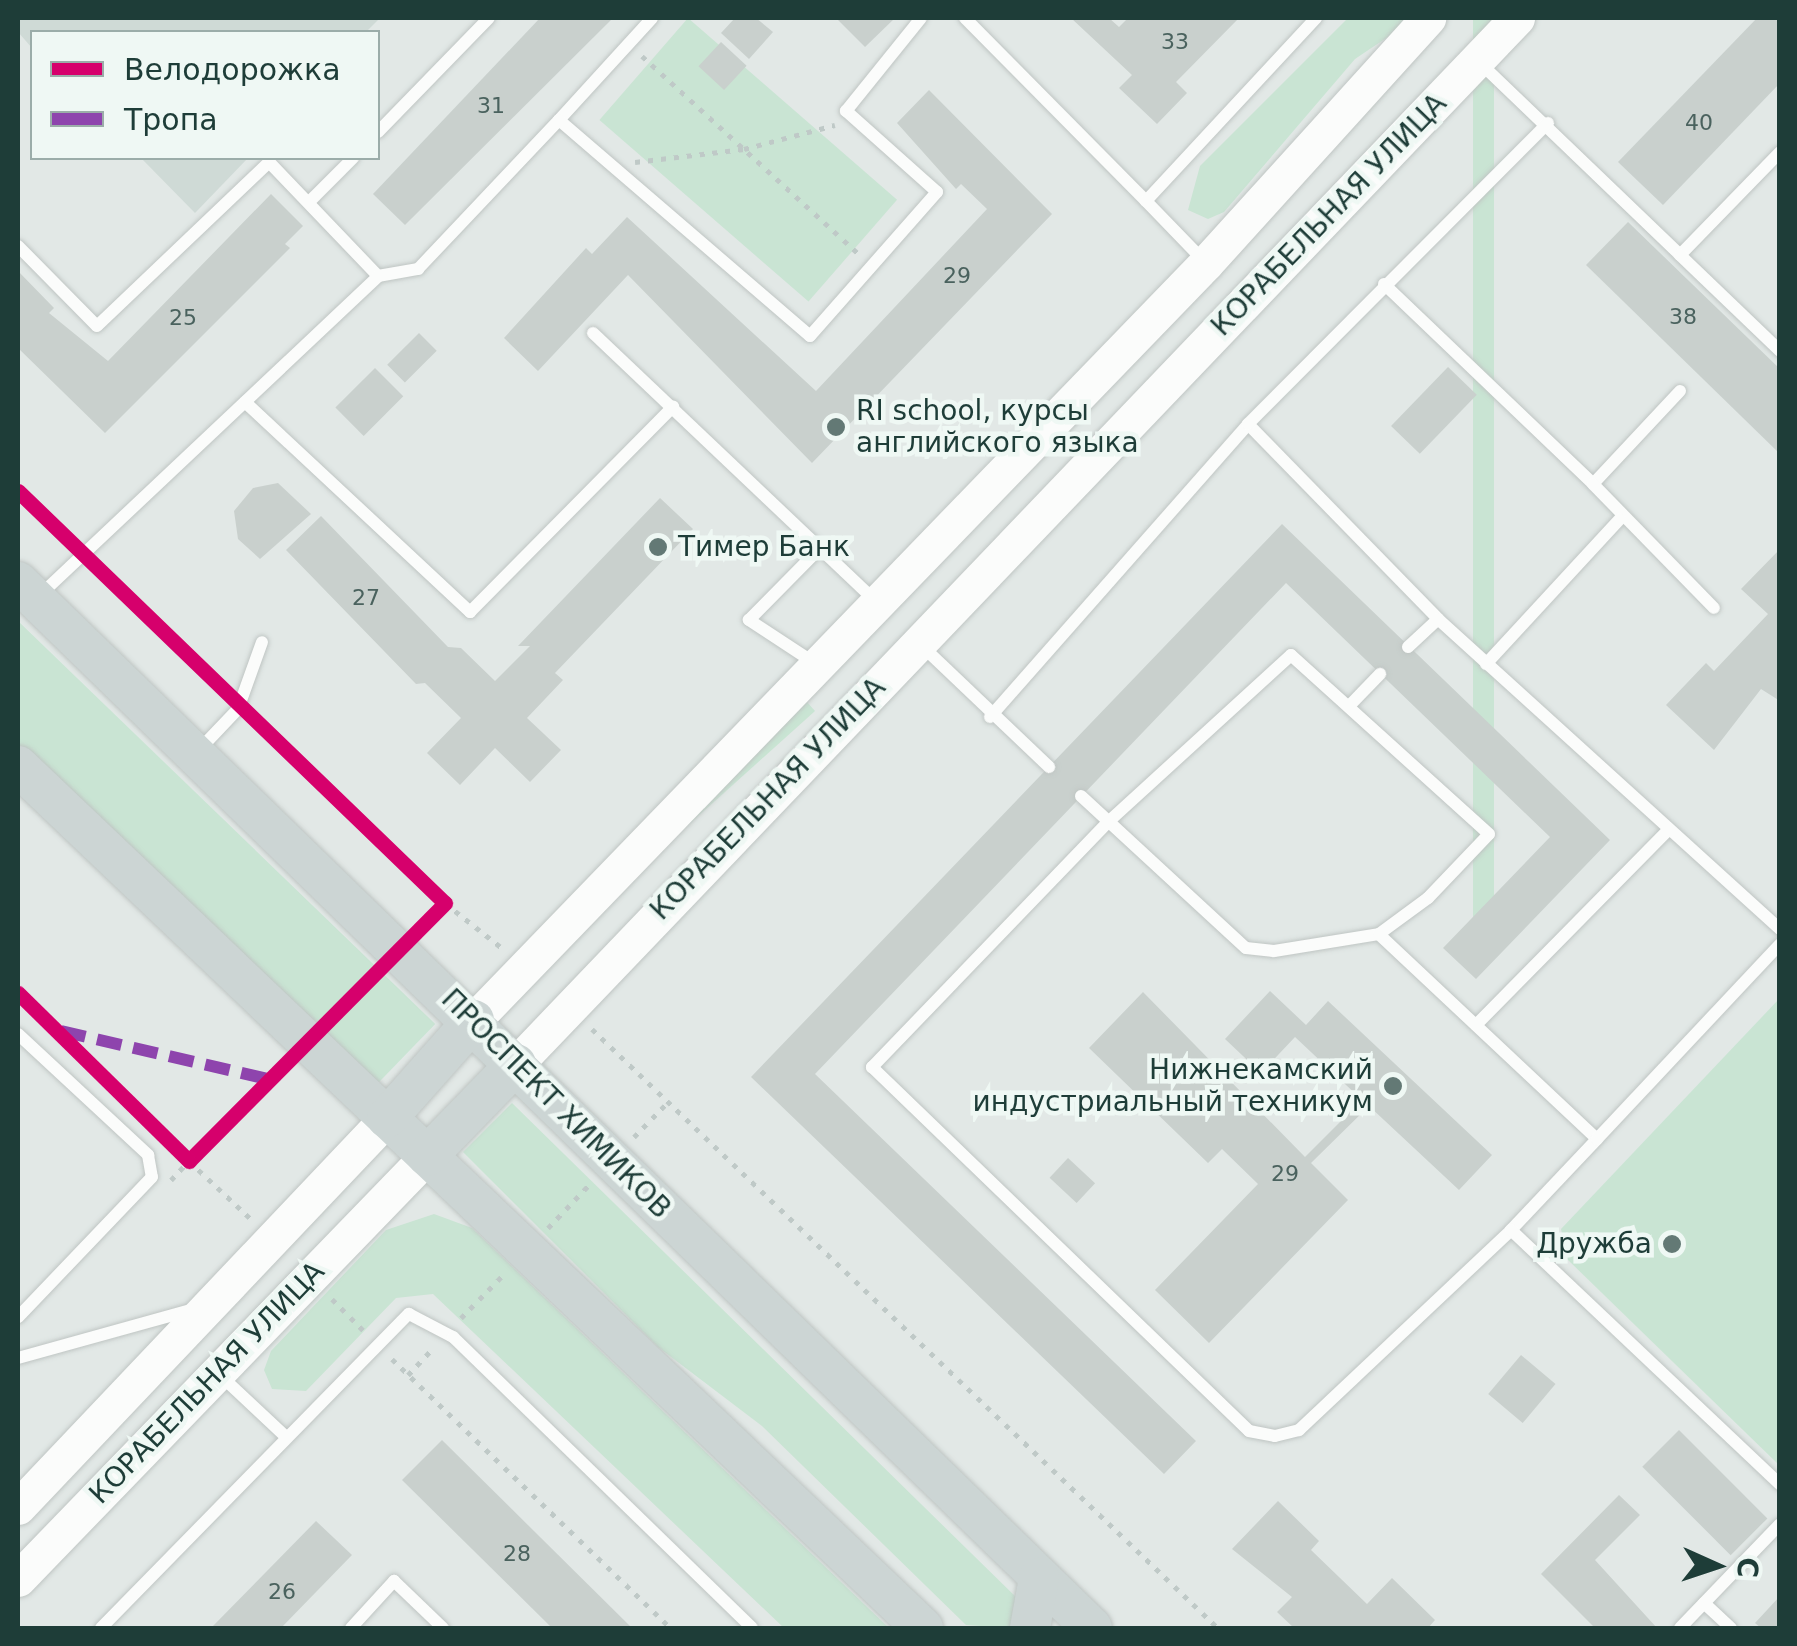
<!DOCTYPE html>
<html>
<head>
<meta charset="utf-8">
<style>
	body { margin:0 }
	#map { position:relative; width:1797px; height:1646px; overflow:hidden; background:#e2e8e6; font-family:"DejaVu Sans",sans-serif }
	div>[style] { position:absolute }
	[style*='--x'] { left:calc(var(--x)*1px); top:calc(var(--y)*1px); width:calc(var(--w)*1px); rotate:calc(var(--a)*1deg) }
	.built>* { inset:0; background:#cfdad6 }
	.green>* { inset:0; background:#c9e4d3; transform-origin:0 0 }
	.building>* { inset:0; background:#c9d0cd; transform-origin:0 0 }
	.path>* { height:5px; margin-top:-2.5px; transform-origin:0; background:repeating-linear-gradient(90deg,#bfc9c7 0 5px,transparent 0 13px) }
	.roads { filter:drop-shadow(0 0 2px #bfc5c3) drop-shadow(0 0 2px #bfc5c3) }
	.lane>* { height:12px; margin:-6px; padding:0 6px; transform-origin:6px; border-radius:6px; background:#fbfcfb }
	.secondary>* { height:35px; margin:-17.5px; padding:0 17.5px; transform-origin:17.5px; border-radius:17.5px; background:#fbfcfb }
	.primary>* { height:40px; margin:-20px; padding:0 20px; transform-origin:20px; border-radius:20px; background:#ccd5d4 }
	.quiet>* { height:12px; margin-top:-6px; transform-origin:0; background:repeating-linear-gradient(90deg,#8e44ad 0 25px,transparent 0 37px) }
	.cycleway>* { height:15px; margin:-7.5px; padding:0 7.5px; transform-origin:7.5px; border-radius:7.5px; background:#d6006c }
	.dots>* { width:28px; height:28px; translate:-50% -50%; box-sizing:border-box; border:5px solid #eff8f4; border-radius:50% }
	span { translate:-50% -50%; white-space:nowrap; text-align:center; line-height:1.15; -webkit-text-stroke:9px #eff8f4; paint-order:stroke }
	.number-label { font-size:22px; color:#4a625e }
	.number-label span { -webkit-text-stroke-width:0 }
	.street-label { font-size:28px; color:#1e3d38 }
	.poi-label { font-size:28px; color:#1e3d38 }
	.left { translate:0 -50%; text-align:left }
	.right { translate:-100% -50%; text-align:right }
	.frame { position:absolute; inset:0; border:20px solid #1e3d38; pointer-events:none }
	.legend { position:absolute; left:30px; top:30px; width:350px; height:130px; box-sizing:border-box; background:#eff8f4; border:2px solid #9bada9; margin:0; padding:12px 18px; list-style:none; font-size:30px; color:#1e3d38 }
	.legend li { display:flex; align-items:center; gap:20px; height:50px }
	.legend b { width:50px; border:2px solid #9bada9 }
	.north { position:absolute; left:1667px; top:1516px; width:100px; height:100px; -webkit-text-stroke:8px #eff8f4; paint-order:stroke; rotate:93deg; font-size:28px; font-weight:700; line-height:40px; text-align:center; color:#1e3d38 }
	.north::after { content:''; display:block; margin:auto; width:35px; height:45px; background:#1e3d38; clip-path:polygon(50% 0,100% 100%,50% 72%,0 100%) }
</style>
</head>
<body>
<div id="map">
	<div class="built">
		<i style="clip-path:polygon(18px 18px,380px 18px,366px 32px,32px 32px,32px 48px,18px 32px)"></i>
		<i style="clip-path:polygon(141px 158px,248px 158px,195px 213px)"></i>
	</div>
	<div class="green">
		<i style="left:688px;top:18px;width:277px;height:135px;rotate:41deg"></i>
		<i style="clip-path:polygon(1348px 18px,1416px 18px,1355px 59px,1224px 212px,1208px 219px,1188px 210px,1200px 166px)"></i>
		<i style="left:1473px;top:18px;width:21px;height:905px"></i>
		<i style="left:18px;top:621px;width:580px;height:103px;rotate:44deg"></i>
		<i style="left:807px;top:702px;width:12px;height:435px;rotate:48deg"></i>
		<i style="clip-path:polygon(1779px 999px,1779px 1465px,1567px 1259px,1561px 1229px)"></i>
		<i style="clip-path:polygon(512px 1103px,1023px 1604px,1010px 1628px,966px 1625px,762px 1426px,658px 1347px,463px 1152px)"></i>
		<i style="clip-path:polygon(434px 1214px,472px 1228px,889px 1628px,784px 1628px,433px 1294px,396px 1298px,306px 1391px,272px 1389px,264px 1370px,271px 1351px,386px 1230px)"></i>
	</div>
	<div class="building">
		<i style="clip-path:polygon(540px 18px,613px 18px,405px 225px,373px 194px)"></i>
		<i style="clip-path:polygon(735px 18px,756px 18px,773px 32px,749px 59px,721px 33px)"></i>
		<i style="clip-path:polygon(836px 18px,895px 18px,865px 47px)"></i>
		<i style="clip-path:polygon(1071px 18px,1109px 18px,1119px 27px,1128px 18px,1239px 18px,1176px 82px,1187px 93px,1157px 124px,1119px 88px,1132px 75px)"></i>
		<i style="clip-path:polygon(1757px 18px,1780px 18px,1780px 83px,1663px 205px,1618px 162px)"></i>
		<i style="left:721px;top:42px;width:35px;height:33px;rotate:43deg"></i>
		<i style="clip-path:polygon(929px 90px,1052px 214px,812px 463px,628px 275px,538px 371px,504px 338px,586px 248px,592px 254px,627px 217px,816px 391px,987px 209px,961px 184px,956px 189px,897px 123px)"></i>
		<i style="clip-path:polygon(271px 194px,303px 226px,285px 244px,290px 248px,105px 433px,18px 348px,18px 271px,54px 308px,49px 313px,108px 361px)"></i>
		<i style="clip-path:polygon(1628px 222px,1780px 369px,1780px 454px,1586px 265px)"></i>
		<i style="left:419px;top:333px;width:25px;height:45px;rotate:45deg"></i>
		<i style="left:1448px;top:367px;width:40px;height:82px;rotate:44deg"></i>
		<i style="left:375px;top:368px;width:40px;height:56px;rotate:45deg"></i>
		<i style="clip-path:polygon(278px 483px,311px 514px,260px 559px,238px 539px,234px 511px,253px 488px)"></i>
		<i style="clip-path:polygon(660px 498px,693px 529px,555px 673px,563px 680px,527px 718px,561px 750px,530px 782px,495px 748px,460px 785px,427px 753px,461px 718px,425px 683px,416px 684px,286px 550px,321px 516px,448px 647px,461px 648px,495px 681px,530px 646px,518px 646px)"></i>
		<i style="clip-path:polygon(1282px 524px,1610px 840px,1476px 979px,1443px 948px,1550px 837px,1286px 583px,815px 1074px,1196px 1441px,1164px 1474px,751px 1077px)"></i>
		<i style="clip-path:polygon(1780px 549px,1780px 701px,1761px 689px,1714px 750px,1666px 705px,1706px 663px,1714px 671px,1768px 614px,1741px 589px)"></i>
		<i style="clip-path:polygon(1270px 991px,1306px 1025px,1328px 1001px,1492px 1155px,1459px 1190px,1369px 1106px,1311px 1163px,1348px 1200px,1209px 1343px,1155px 1290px,1258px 1184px,1222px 1149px,1208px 1163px,1089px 1048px,1143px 992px,1305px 1157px,1362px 1100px,1295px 1037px,1261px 1073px,1225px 1039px)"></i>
		<i style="left:1068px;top:1158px;width:37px;height:27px;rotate:43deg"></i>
		<i style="left:1521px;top:1355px;width:45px;height:51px;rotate:40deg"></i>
		<i style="left:1679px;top:1430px;width:125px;height:52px;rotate:45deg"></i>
		<i style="clip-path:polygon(442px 1440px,632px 1628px,552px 1628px,402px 1480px)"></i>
		<i style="clip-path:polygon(1619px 1495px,1640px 1515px,1595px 1560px,1657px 1628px,1595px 1628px,1541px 1574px)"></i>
		<i style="clip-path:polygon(1278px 1501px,1319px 1541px,1311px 1550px,1367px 1604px,1392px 1578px,1435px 1620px,1428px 1628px,1294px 1628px,1277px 1612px,1292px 1597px,1232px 1549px)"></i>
		<i style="clip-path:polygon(316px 1521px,352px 1555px,281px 1628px,211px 1628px)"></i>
		<i style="clip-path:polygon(1780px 1596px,1780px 1628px,1761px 1628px,1755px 1623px)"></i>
	</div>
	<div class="path">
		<i style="--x:642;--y:56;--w:294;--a:42.4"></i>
		<i style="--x:635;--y:162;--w:110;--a:-6.8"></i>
		<i style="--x:744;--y:149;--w:94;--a:-14.8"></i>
		<i style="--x:445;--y:903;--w:73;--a:38.3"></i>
		<i style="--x:592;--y:1029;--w:866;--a:43.74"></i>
		<i style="--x:634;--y:1137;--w:49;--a:-45.8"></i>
		<i style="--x:171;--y:1180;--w:26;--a:-47"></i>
		<i style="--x:189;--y:1161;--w:83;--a:43.1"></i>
		<i style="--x:548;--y:1228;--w:59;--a:-46.4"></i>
		<i style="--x:332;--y:1299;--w:49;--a:45"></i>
		<i style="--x:461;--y:1318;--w:64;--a:-45.6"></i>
		<i style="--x:392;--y:1359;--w:388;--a:44"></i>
		<i style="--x:408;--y:1375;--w:37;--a:-47"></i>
	</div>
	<div class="roads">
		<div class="lane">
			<i style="--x:965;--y:18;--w:257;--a:45.3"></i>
			<i style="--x:1478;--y:61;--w:280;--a:43.8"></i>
			<i style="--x:1680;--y:255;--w:144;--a:-45.8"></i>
			<i style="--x:559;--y:120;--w:138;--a:-47.6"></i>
			<i style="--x:378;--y:132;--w:159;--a:-45.8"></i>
			<i style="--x:310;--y:201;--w:61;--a:-45"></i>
			<i style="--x:18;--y:246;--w:112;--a:45.4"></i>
			<i style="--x:97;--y:326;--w:238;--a:-43.6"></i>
			<i style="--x:269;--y:162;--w:158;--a:46.3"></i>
			<i style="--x:1680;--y:255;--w:139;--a:43.8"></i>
			<i style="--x:1204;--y:261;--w:83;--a:-134"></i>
			<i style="--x:1146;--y:201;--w:250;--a:-47.1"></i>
			<i style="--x:1384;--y:284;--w:289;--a:43.7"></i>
			<i style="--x:593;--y:333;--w:388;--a:43.5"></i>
			<i style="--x:1680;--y:391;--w:127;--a:133.1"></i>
			<i style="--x:1593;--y:484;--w:173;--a:45.7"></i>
			<i style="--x:245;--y:402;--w:308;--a:43"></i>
			<i style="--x:470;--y:612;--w:289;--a:-45.3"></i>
			<i style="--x:1248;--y:424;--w:272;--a:45.7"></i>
			<i style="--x:1438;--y:619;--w:462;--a:42.2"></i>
			<i style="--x:39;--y:596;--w:466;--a:-43.3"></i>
			<i style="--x:378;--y:276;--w:41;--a:-9.9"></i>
			<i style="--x:418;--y:269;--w:205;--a:-46.6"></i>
			<i style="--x:559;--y:120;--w:331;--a:40.7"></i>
			<i style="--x:810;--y:336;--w:192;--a:-48.6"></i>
			<i style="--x:937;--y:192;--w:122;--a:-138.3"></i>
			<i style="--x:846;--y:111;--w:119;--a:-51.1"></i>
			<i style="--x:921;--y:645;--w:177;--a:43.6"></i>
			<i style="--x:1408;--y:647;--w:41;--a:-43"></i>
			<i style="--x:813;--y:662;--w:77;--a:-146.7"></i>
			<i style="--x:749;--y:620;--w:98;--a:-45.4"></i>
			<i style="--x:1486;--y:664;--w:197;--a:-47.3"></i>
			<i style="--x:1351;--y:704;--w:42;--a:-46"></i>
			<i style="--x:990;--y:717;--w:390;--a:-48.6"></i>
			<i style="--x:1248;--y:424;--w:425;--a:-45.1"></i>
			<i style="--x:199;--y:750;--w:57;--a:-46.4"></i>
			<i style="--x:238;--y:709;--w:71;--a:-70.3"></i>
			<i style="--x:1081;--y:796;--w:224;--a:42.7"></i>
			<i style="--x:1246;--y:948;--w:28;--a:6"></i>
			<i style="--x:1274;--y:951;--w:106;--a:-9.2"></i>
			<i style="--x:1476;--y:1025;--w:272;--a:-45.4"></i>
			<i style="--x:18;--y:1034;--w:178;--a:42.9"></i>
			<i style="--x:148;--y:1155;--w:22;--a:80"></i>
			<i style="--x:152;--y:1177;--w:194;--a:133.7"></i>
			<i style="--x:1597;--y:1139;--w:299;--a:-136.8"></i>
			<i style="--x:1379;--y:934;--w:61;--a:-36.3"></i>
			<i style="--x:1428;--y:898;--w:88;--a:-46.4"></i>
			<i style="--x:1489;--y:834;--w:267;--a:-137.9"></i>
			<i style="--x:1291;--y:655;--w:246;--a:137.6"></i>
			<i style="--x:1109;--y:821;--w:342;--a:133.9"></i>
			<i style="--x:872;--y:1067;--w:524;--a:43.99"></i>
			<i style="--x:1249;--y:1431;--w:26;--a:11"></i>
			<i style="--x:1275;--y:1436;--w:25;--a:-14"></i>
			<i style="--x:1299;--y:1430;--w:291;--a:-43.3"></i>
			<i style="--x:1511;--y:1230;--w:125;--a:-46.6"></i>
			<i style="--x:1597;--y:1139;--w:267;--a:-46.8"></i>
			<i style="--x:1511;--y:1230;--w:370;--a:43.4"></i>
			<i style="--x:18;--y:1358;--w:180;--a:-15.5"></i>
			<i style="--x:221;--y:1376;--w:88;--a:43.2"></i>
			<i style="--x:1704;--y:1603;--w:37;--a:43"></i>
			<i style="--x:101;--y:1628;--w:440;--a:-45.6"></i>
			<i style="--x:409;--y:1314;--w:50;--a:27.6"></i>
			<i style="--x:453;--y:1337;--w:417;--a:44.2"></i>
			<i style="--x:351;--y:1628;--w:64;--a:-47.5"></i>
			<i style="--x:394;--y:1581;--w:68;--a:43.8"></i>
			<i style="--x:1680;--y:1628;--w:144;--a:-46.1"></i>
		</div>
		<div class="secondary">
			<i style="--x:474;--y:1020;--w:1053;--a:-45.96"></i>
			<i style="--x:1206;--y:263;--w:331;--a:-47.8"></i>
			<i style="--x:516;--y:1064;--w:1448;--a:-46.26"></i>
			<i style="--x:18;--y:1507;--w:536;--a:-46.51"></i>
			<i style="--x:18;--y:1579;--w:588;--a:-45.96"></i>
		</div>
		<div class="primary">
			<i style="--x:18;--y:582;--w:1499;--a:44.24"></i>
			<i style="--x:18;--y:766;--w:1250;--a:43.61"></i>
			<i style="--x:387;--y:1118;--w:131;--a:-48.4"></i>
			<i style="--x:427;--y:1156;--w:128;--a:-45.9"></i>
			<i style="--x:1030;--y:1628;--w:51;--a:-79.8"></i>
		</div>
	</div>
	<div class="quiet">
		<i style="--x:61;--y:1031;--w:216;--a:13.1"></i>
	</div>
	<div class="cycleway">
		<i style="--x:18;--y:491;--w:593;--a:43.98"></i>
		<i style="--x:445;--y:903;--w:363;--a:134.8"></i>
		<i style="--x:189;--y:1161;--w:240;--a:-135.5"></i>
	</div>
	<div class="dots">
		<i style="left:836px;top:427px;background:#637975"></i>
		<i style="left:658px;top:547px;background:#637975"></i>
		<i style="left:1393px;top:1086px;background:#637975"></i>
		<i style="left:1672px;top:1244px;background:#637975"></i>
	</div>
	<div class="number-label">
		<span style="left:1175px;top:42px">33</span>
		<span style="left:491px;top:106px">31</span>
		<span style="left:1699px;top:123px">40</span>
		<span style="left:957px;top:276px">29</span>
		<span style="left:1683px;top:317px">38</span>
		<span style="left:183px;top:318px">25</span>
		<span style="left:366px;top:598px">27</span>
		<span style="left:1285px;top:1174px">29</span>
		<span style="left:517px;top:1554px">28</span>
		<span style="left:282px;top:1592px">26</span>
	</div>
	<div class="street-label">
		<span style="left:1329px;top:215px;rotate:-46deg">КОРАБЕЛЬНАЯ УЛИЦА</span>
		<span style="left:768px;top:799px;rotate:-46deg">КОРАБЕЛЬНАЯ УЛИЦА</span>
		<span style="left:556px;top:1104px;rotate:45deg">ПРОСПЕКТ ХИМИКОВ</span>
		<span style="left:207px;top:1383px;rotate:-46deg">КОРАБЕЛЬНАЯ УЛИЦА</span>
	</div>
	<div class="poi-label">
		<span class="left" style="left:856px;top:427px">RI school, курсы<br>английского языка</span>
		<span class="left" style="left:678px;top:547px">Тимер Банк</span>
		<span class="right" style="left:1373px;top:1086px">Нижнекамский<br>индустриальный техникум</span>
		<span class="right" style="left:1652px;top:1244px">Дружба</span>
	</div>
	<div class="frame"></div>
	<ul class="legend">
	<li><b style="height:12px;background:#d6006c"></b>Велодорожка</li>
	<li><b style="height:12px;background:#8e44ad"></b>Тропа</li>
	</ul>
	<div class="north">С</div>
</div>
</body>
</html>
